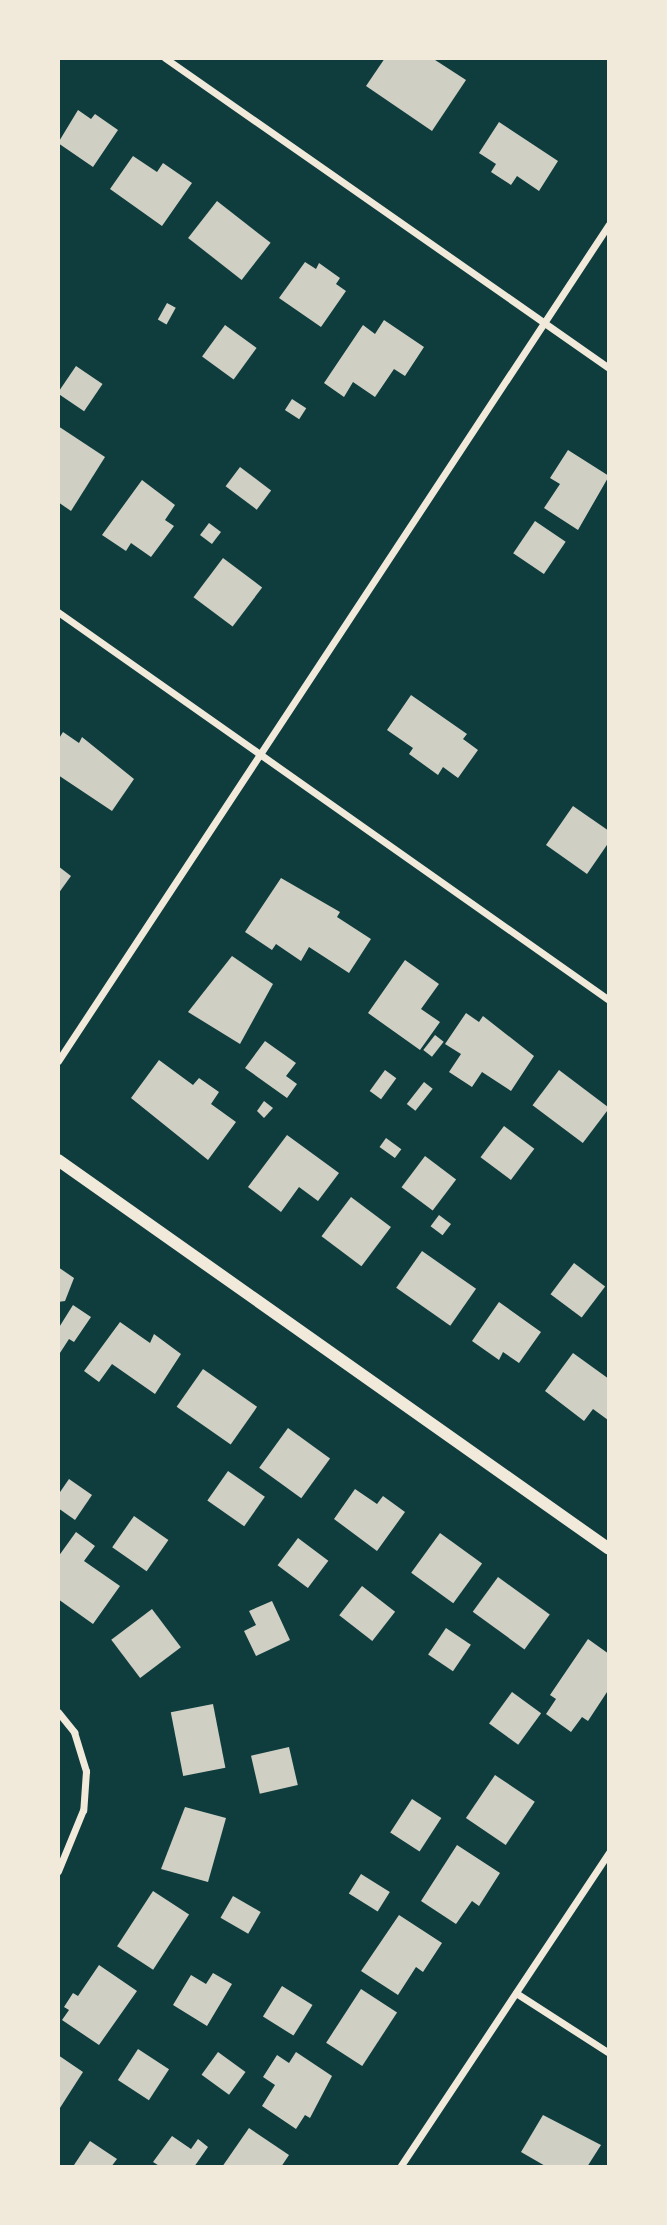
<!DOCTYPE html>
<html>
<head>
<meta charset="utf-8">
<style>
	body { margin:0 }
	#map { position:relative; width:667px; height:2225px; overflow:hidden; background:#0f3d3e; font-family:"Space Grotesk",sans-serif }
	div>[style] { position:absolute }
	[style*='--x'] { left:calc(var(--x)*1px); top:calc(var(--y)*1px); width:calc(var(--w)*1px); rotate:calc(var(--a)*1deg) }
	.building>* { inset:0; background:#cfcfc3; transform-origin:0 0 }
	.minor>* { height:7px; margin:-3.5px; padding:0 3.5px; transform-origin:3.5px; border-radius:3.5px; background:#f1e9da }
	.tertiary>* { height:12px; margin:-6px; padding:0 6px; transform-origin:6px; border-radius:6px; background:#f1e9da }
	span { translate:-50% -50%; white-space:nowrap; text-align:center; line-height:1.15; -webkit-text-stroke:5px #f1e9da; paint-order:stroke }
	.frame { position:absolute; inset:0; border:60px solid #f1e9da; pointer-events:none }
</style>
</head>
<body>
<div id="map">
	<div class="building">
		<i style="clip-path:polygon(385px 58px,432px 58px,466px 80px,432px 131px,366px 86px)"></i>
		<i style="clip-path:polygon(78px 110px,91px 119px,95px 114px,118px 130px,93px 167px,58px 143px)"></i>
		<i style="clip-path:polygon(499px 122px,558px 161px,539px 191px,517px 176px,511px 185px,491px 172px,496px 164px,479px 153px)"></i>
		<i style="clip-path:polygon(133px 156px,157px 172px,163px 163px,192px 183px,162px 226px,110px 189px)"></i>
		<i style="left:217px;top:201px;width:68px;height:47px;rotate:38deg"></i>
		<i style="clip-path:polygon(305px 262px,316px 269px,319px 263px,340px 278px,336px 284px,346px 291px,321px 327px,279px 298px)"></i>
		<i style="left:167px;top:303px;width:10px;height:19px;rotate:29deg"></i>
		<i style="clip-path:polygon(384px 320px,424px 347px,405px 376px,394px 369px,375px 397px,353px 382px,344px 397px,324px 383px,363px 325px,375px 334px)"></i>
		<i style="left:225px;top:325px;width:39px;height:39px;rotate:36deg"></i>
		<i style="left:76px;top:366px;width:32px;height:33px;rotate:34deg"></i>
		<i style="left:292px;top:399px;width:17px;height:13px;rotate:33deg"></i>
		<i style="clip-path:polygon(58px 426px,105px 457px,71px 511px,58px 502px)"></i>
		<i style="clip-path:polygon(568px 450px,609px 476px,578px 530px,544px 508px,560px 484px,550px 478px)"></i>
		<i style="left:240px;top:467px;width:39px;height:24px;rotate:37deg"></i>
		<i style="clip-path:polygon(142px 480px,175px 505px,165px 520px,174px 526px,151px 557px,131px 543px,126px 551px,102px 535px)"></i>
		<i style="left:535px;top:521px;width:37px;height:39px;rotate:34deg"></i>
		<i style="left:209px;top:523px;width:15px;height:15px;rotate:37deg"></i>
		<i style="left:223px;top:558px;width:49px;height:49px;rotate:37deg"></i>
		<i style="clip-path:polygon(411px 695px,467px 734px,463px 739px,478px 750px,458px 778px,443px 767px,438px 775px,409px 754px,413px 748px,387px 730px)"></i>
		<i style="clip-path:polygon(63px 732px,79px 743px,82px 737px,134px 779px,112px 811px,58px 775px,58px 740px)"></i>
		<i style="clip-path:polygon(573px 806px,609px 831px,609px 842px,587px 874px,546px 845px)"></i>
		<i style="clip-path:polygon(58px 866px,71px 876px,58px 894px)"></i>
		<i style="clip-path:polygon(281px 878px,340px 912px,337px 917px,371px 939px,349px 973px,309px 947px,301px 961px,276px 944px,272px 950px,245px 932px)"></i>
		<i style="clip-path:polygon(232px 956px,273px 984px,240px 1044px,188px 1012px)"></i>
		<i style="clip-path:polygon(405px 960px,439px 984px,421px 1009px,440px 1022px,420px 1050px,368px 1013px)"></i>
		<i style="clip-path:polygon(466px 1013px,479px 1022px,483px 1016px,534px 1056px,511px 1091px,482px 1072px,472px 1087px,449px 1072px,461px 1054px,445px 1044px)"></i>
		<i style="left:435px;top:1035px;width:11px;height:19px;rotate:38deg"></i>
		<i style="clip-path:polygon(265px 1041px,296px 1063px,286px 1076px,297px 1084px,287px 1098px,245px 1068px)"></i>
		<i style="clip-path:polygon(159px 1060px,193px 1085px,199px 1078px,219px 1092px,211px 1104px,236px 1122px,208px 1160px,131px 1098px)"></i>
		<i style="left:385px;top:1070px;width:14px;height:26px;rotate:36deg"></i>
		<i style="left:559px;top:1070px;width:63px;height:44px;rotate:37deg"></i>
		<i style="left:424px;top:1082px;width:11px;height:28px;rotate:38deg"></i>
		<i style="clip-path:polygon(264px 1101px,273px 1108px,264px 1118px,257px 1111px)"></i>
		<i style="left:504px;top:1126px;width:38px;height:39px;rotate:37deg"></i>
		<i style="clip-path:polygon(287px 1135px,339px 1173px,318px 1201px,299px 1187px,281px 1212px,248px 1187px)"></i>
		<i style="left:386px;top:1138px;width:19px;height:11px;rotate:36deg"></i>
		<i style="left:425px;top:1156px;width:39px;height:39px;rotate:37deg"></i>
		<i style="left:351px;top:1197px;width:50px;height:49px;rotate:37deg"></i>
		<i style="left:439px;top:1215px;width:15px;height:14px;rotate:37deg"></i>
		<i style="left:422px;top:1251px;width:66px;height:45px;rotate:35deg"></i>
		<i style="left:574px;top:1263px;width:39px;height:39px;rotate:37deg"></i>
		<i style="clip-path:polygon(58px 1267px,74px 1278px,65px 1301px,58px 1302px)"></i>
		<i style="clip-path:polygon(499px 1302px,541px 1332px,519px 1363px,503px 1352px,499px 1360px,472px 1341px)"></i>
		<i style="clip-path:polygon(73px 1305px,91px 1317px,74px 1342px,69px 1339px,58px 1356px,58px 1329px)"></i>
		<i style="clip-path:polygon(120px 1322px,150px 1343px,154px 1334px,181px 1354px,155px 1394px,112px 1364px,99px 1382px,84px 1371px)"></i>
		<i style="clip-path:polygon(573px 1353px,609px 1379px,608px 1420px,593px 1409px,584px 1421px,545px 1391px)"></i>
		<i style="left:203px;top:1369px;width:66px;height:46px;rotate:35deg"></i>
		<i style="left:288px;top:1428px;width:52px;height:49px;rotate:36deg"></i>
		<i style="left:228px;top:1471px;width:45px;height:36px;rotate:35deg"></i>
		<i style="clip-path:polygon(69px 1479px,92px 1495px,75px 1520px,58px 1508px,58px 1495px)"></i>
		<i style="clip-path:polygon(355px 1489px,377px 1504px,383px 1496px,405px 1512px,377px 1551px,334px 1519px)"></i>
		<i style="left:134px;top:1516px;width:42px;height:38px;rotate:35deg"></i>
		<i style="clip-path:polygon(76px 1532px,95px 1546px,84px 1561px,120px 1586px,93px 1624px,58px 1599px,58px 1557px)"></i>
		<i style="left:440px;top:1533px;width:52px;height:49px;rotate:36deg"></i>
		<i style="left:298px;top:1538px;width:38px;height:34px;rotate:37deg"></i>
		<i style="left:498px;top:1577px;width:64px;height:43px;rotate:36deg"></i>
		<i style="left:362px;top:1586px;width:42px;height:37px;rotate:38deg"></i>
		<i style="clip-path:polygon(272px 1601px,290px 1640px,256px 1656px,244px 1631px,256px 1625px,249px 1611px)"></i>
		<i style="left:152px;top:1609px;width:48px;height:51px;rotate:53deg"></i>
		<i style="left:446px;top:1628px;width:30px;height:32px;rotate:34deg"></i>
		<i style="clip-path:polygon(588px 1639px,609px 1654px,609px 1689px,588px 1721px,582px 1717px,571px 1732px,546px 1714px,556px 1699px,550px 1695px)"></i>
		<i style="left:512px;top:1692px;width:36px;height:39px;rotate:36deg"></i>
		<i style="left:213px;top:1704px;width:65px;height:43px;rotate:79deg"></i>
		<i style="left:289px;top:1747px;width:39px;height:39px;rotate:77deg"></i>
		<i style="left:495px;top:1775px;width:48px;height:52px;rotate:34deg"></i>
		<i style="left:412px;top:1799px;width:35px;height:40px;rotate:33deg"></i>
		<i style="clip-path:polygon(185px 1807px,226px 1818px,208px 1882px,161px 1869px)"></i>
		<i style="clip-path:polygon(457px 1845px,500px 1873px,479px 1906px,472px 1901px,456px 1924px,421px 1901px)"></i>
		<i style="left:361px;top:1874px;width:34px;height:23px;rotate:32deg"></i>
		<i style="left:153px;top:1891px;width:43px;height:66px;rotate:33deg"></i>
		<i style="left:233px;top:1896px;width:32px;height:25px;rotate:30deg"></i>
		<i style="clip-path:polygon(399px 1915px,442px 1943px,423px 1972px,416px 1967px,398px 1995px,361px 1971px)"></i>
		<i style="clip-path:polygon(99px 1965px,137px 1991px,99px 2045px,62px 2020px,69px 2010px,64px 2007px,73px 1993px,78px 1996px)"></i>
		<i style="clip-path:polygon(213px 1973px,232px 1984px,207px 2026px,173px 2005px,191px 1975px,206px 1984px)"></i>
		<i style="left:282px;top:1986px;width:36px;height:36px;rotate:32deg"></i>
		<i style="left:361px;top:1989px;width:43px;height:64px;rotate:33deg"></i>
		<i style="left:138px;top:2049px;width:37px;height:37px;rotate:33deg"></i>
		<i style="left:218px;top:2052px;width:34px;height:28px;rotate:36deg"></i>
		<i style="clip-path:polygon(296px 2052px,332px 2076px,310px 2118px,305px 2115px,296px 2129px,262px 2106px,275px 2085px,263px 2077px,277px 2055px,289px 2063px)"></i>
		<i style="clip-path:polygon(58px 2055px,83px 2072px,58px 2111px)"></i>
		<i style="clip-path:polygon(543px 2115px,601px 2145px,587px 2167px,547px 2167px,521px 2152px)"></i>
		<i style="clip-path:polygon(249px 2128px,289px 2155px,281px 2167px,222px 2167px)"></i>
		<i style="clip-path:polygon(172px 2136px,191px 2149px,198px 2139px,208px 2147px,194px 2167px,161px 2167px,153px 2162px)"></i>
		<i style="clip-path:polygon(90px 2141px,117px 2159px,111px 2167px,74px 2165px)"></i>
	</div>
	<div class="minor">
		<i style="--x:165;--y:58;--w:542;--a:34.92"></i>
		<i style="--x:58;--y:612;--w:674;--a:35.15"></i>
		<i style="--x:58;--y:1061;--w:1002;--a:-56.64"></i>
		<i style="--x:58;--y:1712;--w:26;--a:51"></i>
		<i style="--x:74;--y:1732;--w:41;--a:72.9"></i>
		<i style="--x:86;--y:1771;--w:39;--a:94"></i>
		<i style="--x:83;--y:1810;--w:66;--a:112.3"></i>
		<i style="--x:516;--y:1993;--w:111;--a:32.8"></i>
		<i style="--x:400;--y:2167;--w:378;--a:-56.4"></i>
	</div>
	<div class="tertiary">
		<i style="--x:58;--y:1160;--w:674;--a:35.22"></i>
	</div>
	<div class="frame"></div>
</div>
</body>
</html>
